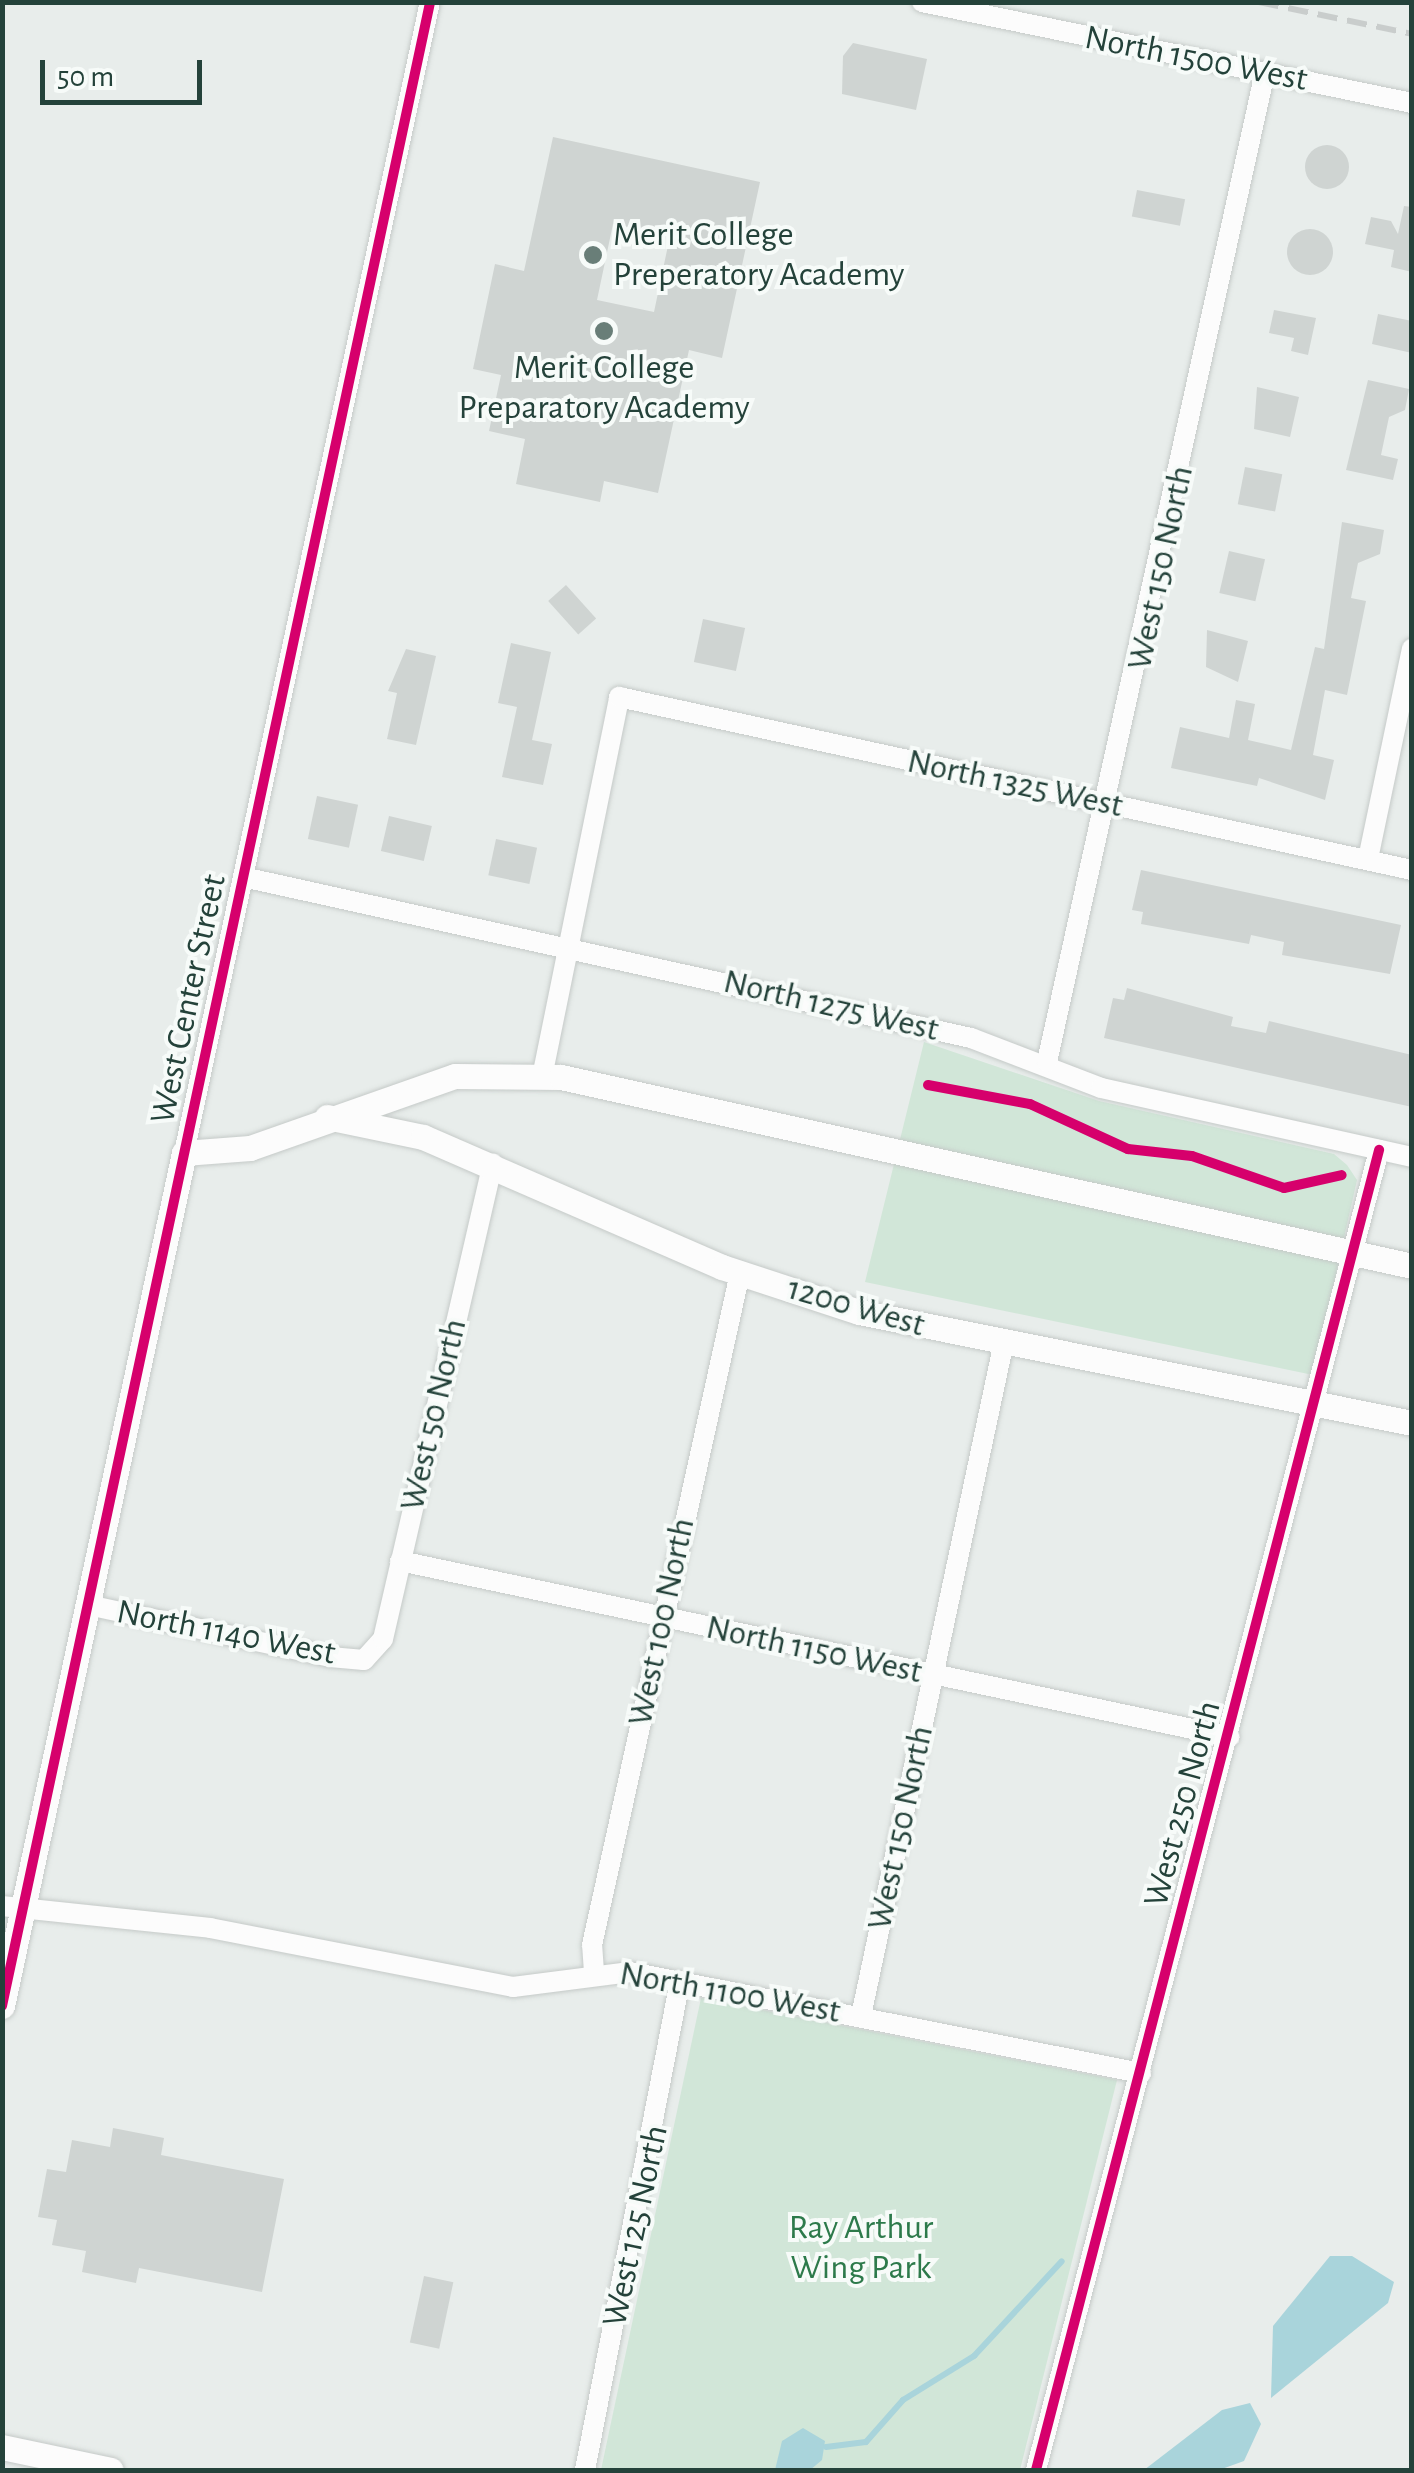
<!DOCTYPE html>
<html>
<head>
<meta charset="utf-8">
<style>
	body { margin:0 }
	#map { position:relative; width:1414px; height:2473px; overflow:hidden; background:#e8edeb; font-family:"Alegreya Sans",sans-serif }
	div>[style] { position:absolute }
	[style*='--x'] { left:calc(var(--x)*1px); top:calc(var(--y)*1px); width:calc(var(--w)*1px); rotate:calc(var(--a)*1deg) }
	.green>* { inset:0; background:#d1e6d8 }
	.water>* { inset:0; background:#a9d4db }
	.stream>* { height:6px; margin:-3px; padding:0 3px; transform-origin:3px; border-radius:3px; background:#a9d4db }
	.building>* { inset:0; background:#cfd4d2; transform-origin:0 0 }
	.round { border-radius:50% }
	.roads { filter:drop-shadow(0 0 2px #c5cac8) drop-shadow(0 0 2px #c5cac8) }
	.minor>* { height:20px; margin:-10px; padding:0 10px; transform-origin:10px; border-radius:10px; background:#fcfcfc }
	.tertiary>* { height:25px; margin:-12.5px; padding:0 12.5px; transform-origin:12.5px; border-radius:12.5px; background:#fcfcfc }
	.rail>* { height:6px; margin-top:-3px; transform-origin:0; background:repeating-linear-gradient(90deg,#c9cdcc 0 20px,transparent 0 30px) }
	.cycleway>* { height:10px; margin:-5px; padding:0 5px; transform-origin:5px; border-radius:5px; background:#d6006c }
	.dots>* { width:28px; height:28px; translate:-50% -50%; box-sizing:border-box; border:5px solid #f7fbf9; border-radius:50% }
	span { translate:-50% -50%; white-space:nowrap; text-align:center; line-height:1.15; -webkit-text-stroke:8px #f7fbf9; paint-order:stroke }
	.street-label { font-size:35px; color:#24423a }
	.poi-label { font-size:35px; color:#24423a }
	.left { translate:0 -50%; text-align:left }
	.park-label { font-size:35px; color:#2d7a4b }
	.frame { position:absolute; inset:0; border:5px solid #24423a; pointer-events:none }
	.scale { position:absolute; left:40px; top:60px; width:162px; height:45px; box-sizing:border-box; border:5px solid #24423a; border-top:0; padding-left:12px; font-size:30px; line-height:35px; white-space:nowrap; color:#24423a; -webkit-text-stroke:8px #f7fbf9; paint-order:stroke }
</style>
</head>
<body>
<div id="map">
	<div class="green">
		<i style="clip-path:polygon(924px 1042px,1099px 1101px,1334px 1154px,1347px 1165px,1357px 1180px,1313px 1375px,865px 1282px)"></i>
		<i style="clip-path:polygon(701px 1998px,1117px 2080px,1020px 2470px,601px 2470px)"></i>
	</div>
	<div class="water">
		<i style="clip-path:polygon(1330px 2256px,1352px 2256px,1394px 2282px,1388px 2303px,1271px 2398px,1273px 2326px)"></i>
		<i style="clip-path:polygon(1250px 2403px,1261px 2424px,1244px 2461px,1219px 2470px,1144px 2470px,1222px 2410px)"></i>
		<i style="clip-path:polygon(803px 2428px,825px 2441px,822px 2460px,810px 2470px,775px 2470px,782px 2441px)"></i>
	</div>
	<div class="stream">
		<i style="--x:826;--y:2447;--w:40;--a:-7.1"></i>
		<i style="--x:866;--y:2442;--w:56;--a:-48.6"></i>
		<i style="--x:903;--y:2400;--w:84;--a:-31.8"></i>
		<i style="--x:974;--y:2356;--w:129;--a:-47.2"></i>
	</div>
	<div class="building">
		<i style="clip-path:polygon(853px 43px,927px 59px,916px 110px,842px 94px,843px 56px)"></i>
		<i style="clip-path:polygon(evenodd,553px 137px,760px 182px,722px 358px,689px 350px,658px 493px,604px 481px,600px 502px,516px 484px,525px 439px,489px 431px,501px 375px,473px 369px,495px 264px,524px 271px,553px 137px,613px 224px,670px 236px,654px 312px,597px 300px,613px 224px)"></i>
		<i class="round" style="left:1305px;top:145px;width:44px;height:44px"></i>
		<i style="left:1137px;top:190px;width:49px;height:27px;rotate:11deg"></i>
		<i style="clip-path:polygon(1404px 206px,1412px 207px,1412px 272px,1391px 267px,1394px 250px,1365px 244px,1371px 217px,1391px 221px,1398px 234px)"></i>
		<i class="round" style="left:1287px;top:229px;width:46px;height:46px"></i>
		<i style="clip-path:polygon(1274px 310px,1316px 318px,1308px 355px,1291px 351px,1294px 338px,1269px 333px)"></i>
		<i style="clip-path:polygon(1378px 314px,1412px 321px,1412px 353px,1372px 344px)"></i>
		<i style="clip-path:polygon(1368px 380px,1409px 389px,1405px 410px,1389px 417px,1381px 455px,1398px 459px,1393px 480px,1346px 470px)"></i>
		<i style="clip-path:polygon(1257px 387px,1299px 397px,1290px 437px,1254px 429px)"></i>
		<i style="left:1245px;top:467px;width:38px;height:38px;rotate:11deg"></i>
		<i style="clip-path:polygon(1342px 522px,1384px 530px,1380px 554px,1358px 563px,1351px 598px,1366px 601px,1347px 695px,1325px 690px,1313px 755px,1334px 760px,1325px 800px,1259px 778px,1257px 786px,1171px 768px,1180px 727px,1229px 738px,1236px 700px,1255px 704px,1248px 740px,1291px 750px,1315px 647px,1324px 649px)"></i>
		<i style="left:1229px;top:551px;width:37px;height:43px;rotate:13deg"></i>
		<i style="left:566px;top:585px;width:45px;height:24px;rotate:48deg"></i>
		<i style="left:703px;top:619px;width:43px;height:44px;rotate:12deg"></i>
		<i style="clip-path:polygon(1207px 630px,1248px 641px,1238px 682px,1206px 667px)"></i>
		<i style="clip-path:polygon(511px 643px,551px 652px,532px 740px,552px 744px,543px 785px,502px 777px,517px 707px,498px 703px)"></i>
		<i style="clip-path:polygon(406px 649px,436px 656px,416px 745px,387px 739px,397px 693px,388px 691px)"></i>
		<i style="left:317px;top:796px;width:42px;height:44px;rotate:12deg"></i>
		<i style="left:389px;top:816px;width:44px;height:36px;rotate:13deg"></i>
		<i style="left:496px;top:839px;width:42px;height:37px;rotate:12deg"></i>
		<i style="clip-path:polygon(1141px 870px,1401px 925px,1390px 974px,1282px 955px,1284px 942px,1251px 935px,1249px 944px,1141px 924px,1143px 912px,1132px 910px)"></i>
		<i style="clip-path:polygon(1127px 988px,1233px 1017px,1231px 1026px,1266px 1033px,1269px 1021px,1412px 1055px,1412px 1107px,1104px 1038px,1113px 998px,1124px 1000px)"></i>
		<i style="clip-path:polygon(113px 2128px,164px 2138px,161px 2155px,284px 2179px,262px 2292px,139px 2268px,136px 2283px,82px 2272px,86px 2251px,52px 2245px,57px 2220px,38px 2217px,47px 2169px,66px 2172px,72px 2140px,110px 2147px)"></i>
		<i style="left:424px;top:2276px;width:30px;height:68px;rotate:12deg"></i>
	</div>
	<div class="roads">
		<div class="minor">
			<i style="--x:922;--y:2;--w:500;--a:11.65"></i>
			<i style="--x:1368;--y:859;--w:215;--a:-78.2"></i>
			<i style="--x:243;--y:877;--w:746;--a:12.47"></i>
			<i style="--x:971;--y:1038;--w:139;--a:21"></i>
			<i style="--x:1101;--y:1088;--w:319;--a:12.5"></i>
			<i style="--x:1047;--y:1062;--w:1014;--a:-77.58"></i>
			<i style="--x:542;--y:1077;--w:388;--a:-78.5"></i>
			<i style="--x:619;--y:697;--w:812;--a:12.31"></i>
			<i style="--x:184;--y:1153;--w:1177;--a:-77.94"></i>
			<i style="--x:400;--y:1561;--w:848;--a:11.97"></i>
			<i style="--x:88;--y:1605;--w:248;--a:12.1"></i>
			<i style="--x:330;--y:1657;--w:34;--a:5"></i>
			<i style="--x:364;--y:1660;--w:28;--a:-48"></i>
			<i style="--x:383;--y:1639;--w:488;--a:-77"></i>
			<i style="--x:2;--y:1906;--w:209;--a:6"></i>
			<i style="--x:210;--y:1928;--w:309;--a:11"></i>
			<i style="--x:513;--y:1987;--w:118;--a:-7.3"></i>
			<i style="--x:630;--y:1972;--w:521;--a:11.18"></i>
			<i style="--x:594;--y:1972;--w:27;--a:-94"></i>
			<i style="--x:592;--y:1945;--w:688;--a:-77.58"></i>
			<i style="--x:861;--y:2016;--w:685;--a:-78.03"></i>
			<i style="--x:585;--y:2470;--w:498;--a:-79"></i>
			<i style="--x:1036;--y:2470;--w:1364;--a:-75.43"></i>
		</div>
		<div class="tertiary">
			<i style="--x:327;--y:1117;--w:98;--a:11.8"></i>
			<i style="--x:423;--y:1137;--w:326;--a:23.5"></i>
			<i style="--x:722;--y:1267;--w:144;--a:18.2"></i>
			<i style="--x:859;--y:1312;--w:564;--a:11.35"></i>
			<i style="--x:2;--y:2006;--w:872;--a:-77.96"></i>
			<i style="--x:184;--y:1153;--w:66;--a:-4.3"></i>
			<i style="--x:250;--y:1148;--w:217;--a:-19.4"></i>
			<i style="--x:455;--y:1076;--w:106;--a:0.5"></i>
			<i style="--x:561;--y:1077;--w:872;--a:12.52"></i>
			<i style="--x:2;--y:2447;--w:111;--a:11.9"></i>
		</div>
	</div>
	<div class="rail">
		<i style="--x:1259;--y:2;--w:156;--a:11.8"></i>
	</div>
	<div class="cycleway">
		<i style="--x:928;--y:1085;--w:104;--a:10.6"></i>
		<i style="--x:1030;--y:1104;--w:108;--a:24.7"></i>
		<i style="--x:1128;--y:1149;--w:64;--a:6.2"></i>
		<i style="--x:1192;--y:1156;--w:97;--a:19.2"></i>
		<i style="--x:1284;--y:1188;--w:59;--a:-12.6"></i>
		<i style="--x:2;--y:2006;--w:2049;--a:-77.94"></i>
		<i style="--x:1036;--y:2470;--w:1364;--a:-75.43"></i>
	</div>
	<div class="dots">
		<i style="left:593px;top:255px;background:#697e78"></i>
		<i style="left:604px;top:331px;background:#697e78"></i>
	</div>
	<div class="street-label">
		<span style="left:1196px;top:59px;rotate:11deg">North 1500 West</span>
		<span style="left:1161px;top:568px;rotate:-78deg">West 150 North</span>
		<span style="left:1015px;top:784px;rotate:12deg">North 1325 West</span>
		<span style="left:189px;top:999px;rotate:-78deg">West Center Street</span>
		<span style="left:831px;top:1006px;rotate:13deg">North 1275 West</span>
		<span style="left:856px;top:1307px;rotate:16deg">1200 West</span>
		<span style="left:434px;top:1415px;rotate:-77deg">West 50 North</span>
		<span style="left:662px;top:1622px;rotate:-78deg">West 100 North</span>
		<span style="left:226px;top:1633px;rotate:11deg">North 1140 West</span>
		<span style="left:814px;top:1650px;rotate:12deg">North 1150 West</span>
		<span style="left:1183px;top:1804px;rotate:-75deg">West 250 North</span>
		<span style="left:901px;top:1828px;rotate:-78deg">West 150 North</span>
		<span style="left:730px;top:1993px;rotate:10deg">North 1100 West</span>
		<span style="left:636px;top:2226px;rotate:-78deg">West 125 North</span>
	</div>
	<div class="poi-label">
		<span class="left" style="left:613px;top:255px">Merit College<br>Preperatory Academy</span>
		<span style="left:604px;top:388px">Merit College<br>Preparatory Academy</span>
	</div>
	<div class="park-label">
		<span style="left:861px;top:2248px">Ray Arthur<br>Wing Park</span>
	</div>
	<div class="frame"></div>
	<div class="scale">50 m</div>
</div>
</body>
</html>
